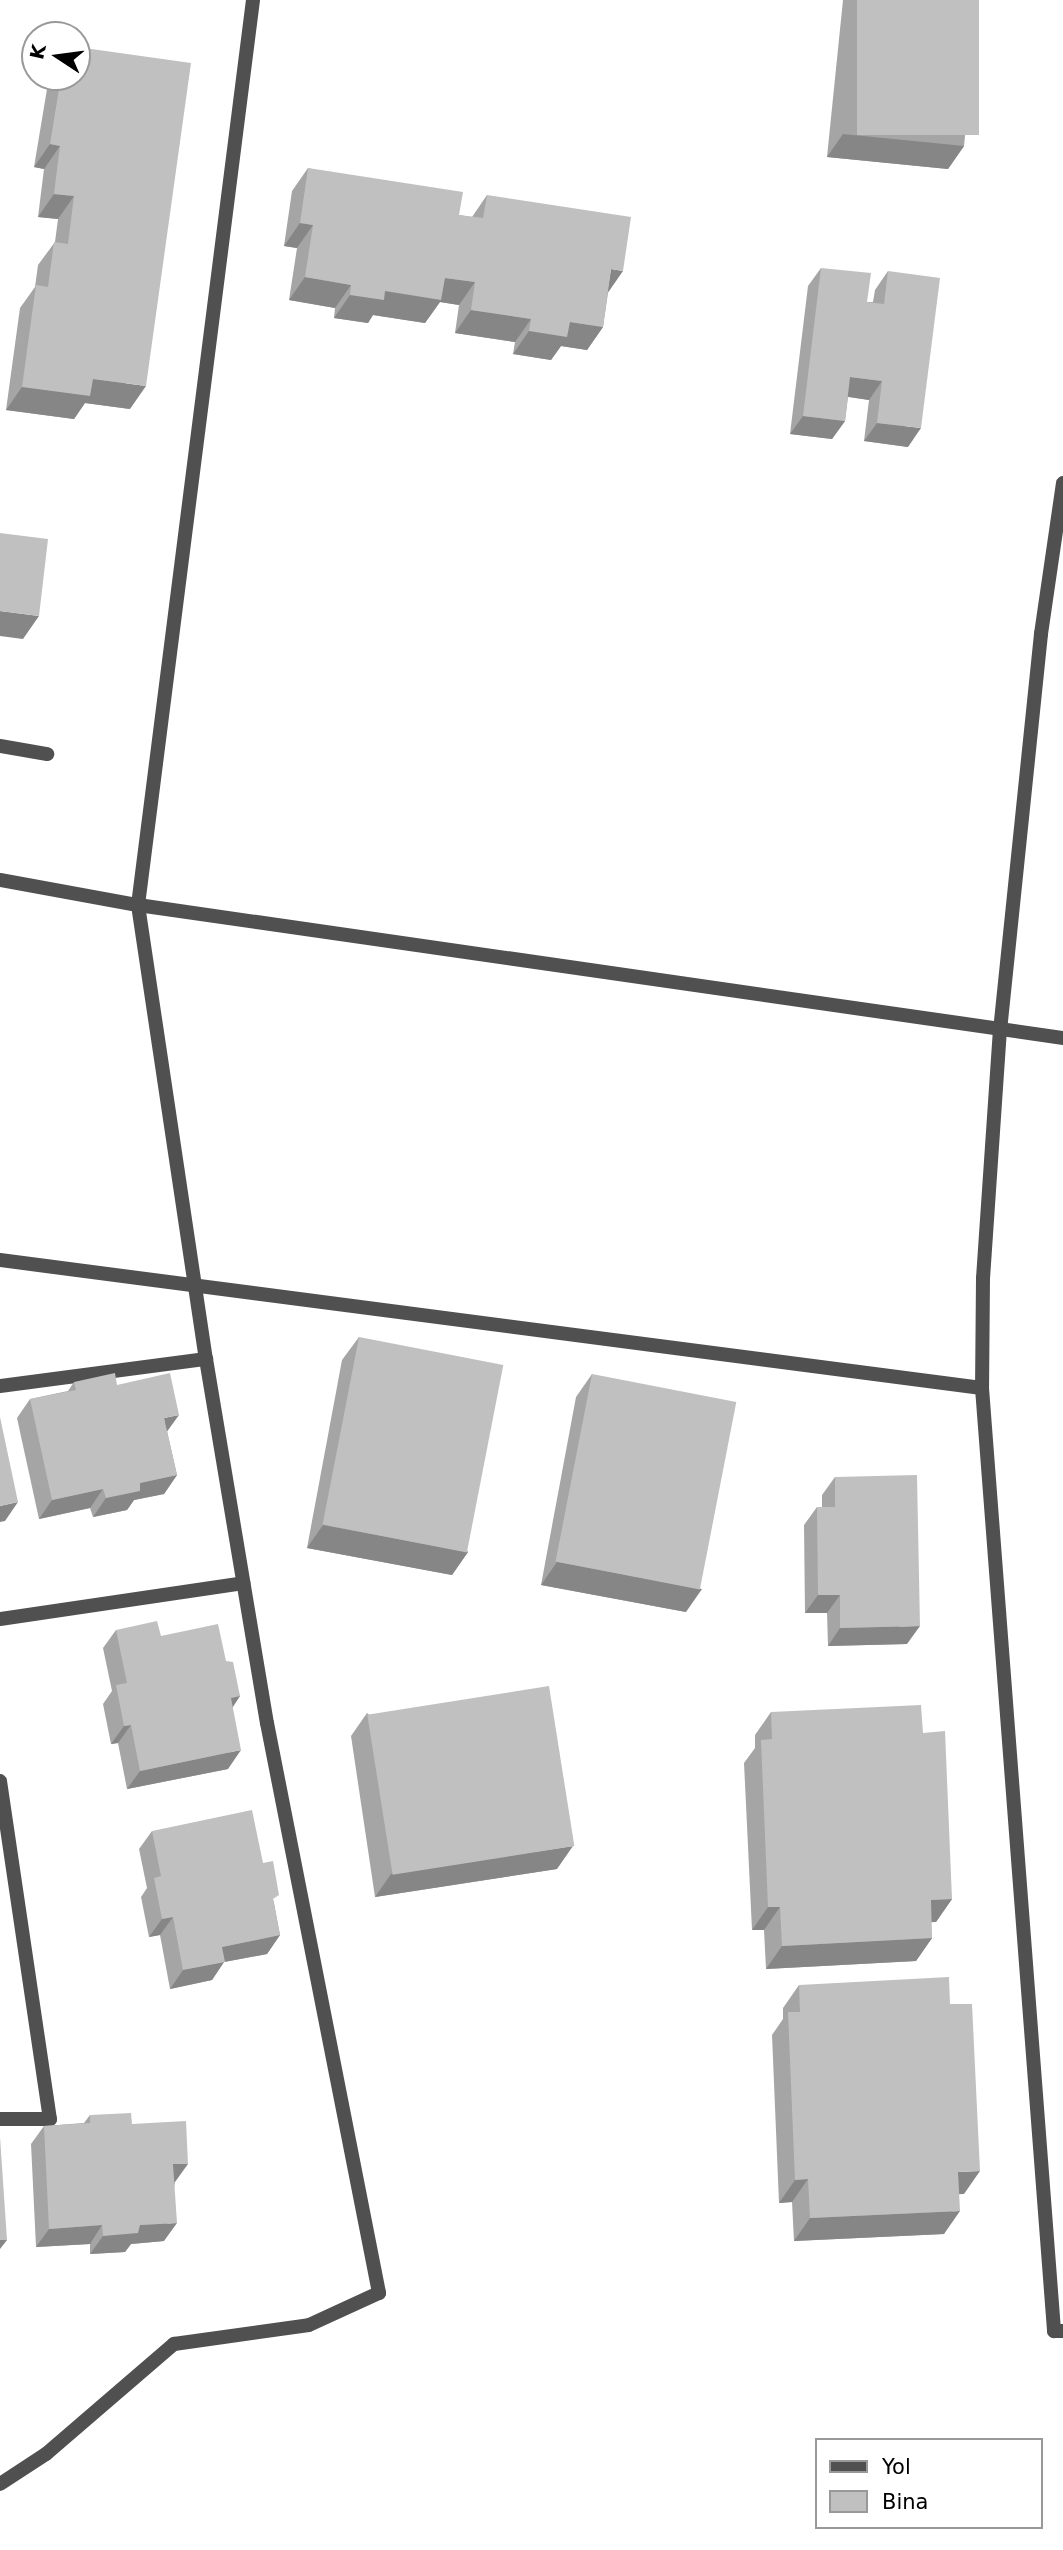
<!DOCTYPE html>
<html>
<head>
<meta charset="utf-8">
<style>
	body { margin:0 }
	#map { position:relative; width:1063px; height:2550px; overflow:hidden; background:#fff; font-family:"DejaVu Sans",sans-serif }
	div>[style] { position:absolute }
	[style*='--x'] { left:calc(var(--x)*1px); top:calc(var(--y)*1px); width:calc(var(--w)*1px); rotate:calc(var(--a)*1deg) }
	.service>* { height:14px; margin:-7px; padding:0 7px; transform-origin:7px; border-radius:7px; background:#505050 }
	.minor>* { height:14px; margin:-7px; padding:0 7px; transform-origin:7px; border-radius:7px; background:#505050 }
	.wall>* { inset:0; background:#a5a5a5 }
	.shaded-wall>* { inset:0; background:#868686 }
	.building>* { inset:0; background:#c0c0c0; transform-origin:0 0 }
	span { translate:-50% -50%; white-space:nowrap; text-align:center; line-height:1.15; -webkit-text-stroke:6px #fff; paint-order:stroke }
	.legend { position:absolute; left:815px; top:2438px; width:228px; height:91px; box-sizing:border-box; background:#fff; border:2px solid #999; margin:0; padding:9px 12px; list-style:none; font-size:21px; color:#000 }
	.legend li { display:flex; align-items:center; gap:14px; height:35px }
	.legend b { width:35px; border:2px solid #999 }
	.north { position:absolute; left:21px; top:21px; width:70px; height:70px; box-sizing:border-box; background:#fff; border:2px solid #999; border-radius:50%; rotate:283deg; font-size:19px; font-weight:700; line-height:28px; text-align:center; color:#000 }
	.north::after { content:''; display:block; margin:auto; width:24px; height:32px; background:#000; clip-path:polygon(50% 0,100% 100%,50% 72%,0 100%) }
</style>
</head>
<body>
<div id="map">
	<div class="service">
		<i style="--x:0;--y:2484;--w:55;--a:-33.1"></i>
		<i style="--x:46;--y:2454;--w:169;--a:-40.7"></i>
		<i style="--x:174;--y:2344;--w:136;--a:-8"></i>
		<i style="--x:309;--y:2325;--w:77;--a:-24.6"></i>
	</div>
	<div class="minor">
		<i style="--x:253;--y:0;--w:912;--a:97.24"></i>
		<i style="--x:138;--y:905;--w:459;--a:81.5"></i>
		<i style="--x:206;--y:1359;--w:369;--a:80.5"></i>
		<i style="--x:267;--y:1723;--w:581;--a:78.88"></i>
		<i style="--x:1063;--y:483;--w:153;--a:98.3"></i>
		<i style="--x:1041;--y:634;--w:397;--a:95.9"></i>
		<i style="--x:1000;--y:1029;--w:250;--a:93.9"></i>
		<i style="--x:983;--y:1278;--w:110;--a:90.5"></i>
		<i style="--x:982;--y:1388;--w:946;--a:85.63"></i>
		<i style="--x:1054;--y:2331;--w:9;--a:0"></i>
		<i style="--x:0;--y:746;--w:48;--a:9.7"></i>
		<i style="--x:0;--y:880;--w:140;--a:10.3"></i>
		<i style="--x:138;--y:905;--w:935;--a:8.18"></i>
		<i style="--x:0;--y:1260;--w:990;--a:7.43"></i>
		<i style="--x:0;--y:1386;--w:208;--a:-7.5"></i>
		<i style="--x:0;--y:1619;--w:246;--a:-8.4"></i>
		<i style="--x:0;--y:1781;--w:342;--a:81.6"></i>
		<i style="--x:50;--y:2119;--w:50;--a:180"></i>
	</div>
	<div class="wall">
		<i style="clip-path:polygon(843px 0,979px 0,964px 146px,948px 169px,827px 157px)"></i>
		<i style="clip-path:polygon(49px 77px,77px 77px,130px 409px,85px 403px,74px 419px,6px 410px,20px 308px,35px 287px,38px 265px,55px 242px,58px 219px,38px 217px,44px 169px,34px 167px)"></i>
		<i style="clip-path:polygon(308px 168px,459px 215px,472px 217px,487px 195px,608px 293px,603px 327px,587px 350px,561px 346px,551px 360px,513px 354px,515px 342px,455px 333px,459px 305px,440px 302px,425px 323px,373px 315px,368px 323px,334px 318px,335px 308px,289px 300px,297px 248px,284px 246px,292px 191px)"></i>
		<i style="clip-path:polygon(821px 268px,867px 302px,873px 302px,875px 290px,888px 271px,908px 447px,864px 441px,869px 400px,848px 397px,845px 421px,832px 439px,790px 434px,808px 286px)"></i>
		<i style="clip-path:polygon(359px 1337px,468px 1552px,452px 1575px,307px 1548px,342px 1360px)"></i>
		<i style="clip-path:polygon(592px 1374px,686px 1612px,541px 1585px,576px 1397px)"></i>
		<i style="clip-path:polygon(74px 1382px,117px 1385px,167px 1431px,177px 1475px,164px 1494px,134px 1500px,127px 1510px,93px 1517px,90px 1508px,39px 1519px,17px 1418px,30px 1399px,68px 1391px)"></i>
		<i style="clip-path:polygon(835px 1477px,907px 1644px,828px 1646px,827px 1613px,805px 1613px,804px 1525px,817px 1507px,822px 1507px,822px 1495px)"></i>
		<i style="clip-path:polygon(116px 1630px,161px 1636px,226px 1661px,240px 1696px,233px 1707px,228px 1769px,127px 1789px,118px 1743px,111px 1744px,103px 1704px,112px 1691px,103px 1648px)"></i>
		<i style="clip-path:polygon(771px 1712px,923px 1733px,952px 1899px,936px 1922px,931px 1922px,932px 1938px,916px 1961px,766px 1969px,764px 1930px,752px 1930px,744px 1763px,755px 1748px,755px 1735px)"></i>
		<i style="clip-path:polygon(367px 1713px,557px 1869px,375px 1897px,351px 1736px)"></i>
		<i style="clip-path:polygon(152px 1831px,263px 1863px,274px 1903px,280px 1935px,267px 1954px,224px 1962px,212px 1980px,170px 1989px,160px 1935px,149px 1937px,141px 1897px,147px 1888px,139px 1849px)"></i>
		<i style="clip-path:polygon(799px 1985px,964px 2194px,959px 2194px,944px 2234px,794px 2241px,792px 2202px,779px 2203px,772px 2035px,783px 2019px,783px 2008px)"></i>
		<i style="clip-path:polygon(90px 2115px,132px 2124px,175px 2182px,164px 2241px,131px 2244px,125px 2252px,90px 2254px,90px 2244px,36px 2247px,31px 2144px,44px 2126px,84px 2123px)"></i>
	</div>
	<div class="shaded-wall">
		<i style="clip-path:polygon(843px 134px,964px 146px,948px 169px,827px 157px)"></i>
		<i style="clip-path:polygon(50px 144px,60px 146px,44px 169px,34px 167px)"></i>
		<i style="clip-path:polygon(54px 194px,74px 196px,58px 219px,38px 217px)"></i>
		<i style="clip-path:polygon(300px 223px,313px 225px,297px 248px,284px 246px)"></i>
		<i style="clip-path:polygon(611px 269px,623px 271px,607px 294px)"></i>
		<i style="clip-path:polygon(305px 277px,351px 285px,335px 308px,289px 300px)"></i>
		<i style="clip-path:polygon(445px 278px,475px 282px,459px 305px,440px 302px,425px 323px,373px 315px,368px 323px,334px 318px,350px 295px)"></i>
		<i style="clip-path:polygon(471px 310px,531px 319px,515px 342px,455px 333px)"></i>
		<i style="clip-path:polygon(570px 322px,603px 327px,587px 350px,561px 346px,551px 360px,513px 354px,529px 331px)"></i>
		<i style="clip-path:polygon(850px 377px,882px 381px,869px 400px,837px 395px)"></i>
		<i style="clip-path:polygon(93px 379px,146px 386px,130px 409px,85px 403px,74px 419px,6px 410px,22px 387px)"></i>
		<i style="clip-path:polygon(803px 416px,845px 421px,832px 439px,790px 434px)"></i>
		<i style="clip-path:polygon(877px 423px,921px 428px,908px 447px,864px 441px)"></i>
		<i style="clip-path:polygon(0 611px,39px 616px,23px 639px,0 636px)"></i>
		<i style="clip-path:polygon(179px 1415px,166px 1433px,164px 1418px)"></i>
		<i style="clip-path:polygon(177px 1475px,164px 1494px,134px 1500px,127px 1510px,93px 1517px,106px 1498px,140px 1483px)"></i>
		<i style="clip-path:polygon(103px 1489px,90px 1508px,39px 1519px,52px 1500px)"></i>
		<i style="clip-path:polygon(18px 1502px,5px 1521px,0 1522px,0 1506px)"></i>
		<i style="clip-path:polygon(323px 1525px,468px 1552px,452px 1575px,307px 1548px)"></i>
		<i style="clip-path:polygon(557px 1562px,702px 1589px,686px 1612px,541px 1585px)"></i>
		<i style="clip-path:polygon(818px 1595px,840px 1595px,827px 1613px,805px 1613px)"></i>
		<i style="clip-path:polygon(920px 1626px,907px 1644px,828px 1646px,840px 1628px)"></i>
		<i style="clip-path:polygon(240px 1696px,227px 1715px,231px 1698px)"></i>
		<i style="clip-path:polygon(131px 1725px,118px 1743px,111px 1744px,124px 1726px)"></i>
		<i style="clip-path:polygon(241px 1750px,228px 1769px,127px 1789px,140px 1771px)"></i>
		<i style="clip-path:polygon(573px 1846px,557px 1869px,375px 1897px,391px 1874px)"></i>
		<i style="clip-path:polygon(952px 1899px,936px 1922px,915px 1923px,931px 1900px)"></i>
		<i style="clip-path:polygon(768px 1907px,780px 1907px,764px 1930px,752px 1930px)"></i>
		<i style="clip-path:polygon(173px 1917px,160px 1935px,149px 1937px,162px 1919px)"></i>
		<i style="clip-path:polygon(280px 1935px,267px 1954px,224px 1962px,212px 1980px,170px 1989px,183px 1970px,222px 1947px)"></i>
		<i style="clip-path:polygon(932px 1938px,916px 1961px,766px 1969px,782px 1946px)"></i>
		<i style="clip-path:polygon(173px 2164px,188px 2164px,175px 2182px,161px 2183px)"></i>
		<i style="clip-path:polygon(980px 2171px,964px 2194px,942px 2195px,958px 2172px)"></i>
		<i style="clip-path:polygon(808px 2179px,792px 2202px,779px 2203px,795px 2180px)"></i>
		<i style="clip-path:polygon(960px 2211px,944px 2234px,794px 2241px,810px 2218px)"></i>
		<i style="clip-path:polygon(177px 2223px,164px 2241px,131px 2244px,125px 2252px,90px 2254px,103px 2236px,140px 2225px)"></i>
		<i style="clip-path:polygon(102px 2225px,90px 2244px,36px 2247px,49px 2229px)"></i>
		<i style="clip-path:polygon(0 2240px,7px 2240px,0 2249px)"></i>
	</div>
	<div class="building">
		<i style="left:857px;top:0;width:122px;height:135px"></i>
		<i style="clip-path:polygon(77px 47px,191px 63px,146px 386px,93px 379px,90px 396px,22px 387px,36px 285px,48px 287px,54px 242px,68px 244px,74px 196px,54px 194px,60px 146px,50px 144px,61px 77px,77px 77px)"></i>
		<i style="clip-path:polygon(308px 168px,463px 192px,459px 215px,483px 218px,487px 195px,631px 217px,623px 271px,611px 269px,603px 327px,570px 322px,567px 337px,529px 331px,531px 319px,471px 310px,475px 282px,445px 278px,441px 300px,385px 291px,384px 300px,350px 295px,351px 285px,305px 277px,313px 225px,300px 223px)"></i>
		<i style="clip-path:polygon(821px 268px,871px 273px,867px 302px,884px 304px,888px 271px,940px 278px,921px 428px,877px 423px,882px 381px,850px 377px,845px 421px,803px 416px)"></i>
		<i style="clip-path:polygon(0 533px,48px 539px,39px 616px,0 611px)"></i>
		<i style="left:359px;top:1337px;width:147px;height:191px;rotate:11deg"></i>
		<i style="clip-path:polygon(115px 1373px,117px 1385px,170px 1373px,179px 1415px,164px 1418px,177px 1475px,140px 1483px,140px 1491px,106px 1498px,103px 1489px,52px 1500px,30px 1399px,76px 1390px,74px 1382px)"></i>
		<i style="left:592px;top:1374px;width:147px;height:191px;rotate:11deg"></i>
		<i style="clip-path:polygon(0 1417px,18px 1502px,0 1506px)"></i>
		<i style="clip-path:polygon(917px 1475px,920px 1626px,840px 1628px,840px 1595px,818px 1595px,817px 1507px,835px 1507px,835px 1477px)"></i>
		<i style="clip-path:polygon(157px 1621px,161px 1636px,218px 1624px,226px 1661px,233px 1662px,240px 1696px,231px 1698px,241px 1750px,140px 1771px,131px 1725px,124px 1726px,116px 1685px,127px 1683px,116px 1630px)"></i>
		<i style="left:549px;top:1686px;width:162px;height:184px;rotate:81deg"></i>
		<i style="clip-path:polygon(921px 1705px,923px 1733px,945px 1731px,952px 1899px,931px 1900px,932px 1938px,782px 1946px,780px 1907px,768px 1907px,761px 1740px,772px 1739px,771px 1712px)"></i>
		<i style="clip-path:polygon(252px 1810px,263px 1863px,273px 1861px,279px 1895px,273px 1899px,280px 1935px,222px 1947px,225px 1962px,183px 1970px,173px 1917px,162px 1919px,154px 1878px,161px 1876px,152px 1831px)"></i>
		<i style="clip-path:polygon(949px 1977px,950px 2004px,972px 2004px,980px 2171px,958px 2172px,960px 2211px,810px 2218px,808px 2179px,795px 2180px,788px 2012px,800px 2012px,799px 1985px)"></i>
		<i style="clip-path:polygon(131px 2113px,132px 2124px,186px 2121px,188px 2164px,173px 2164px,177px 2223px,140px 2225px,138px 2233px,103px 2236px,102px 2225px,49px 2229px,44px 2126px,90px 2123px,90px 2115px)"></i>
		<i style="clip-path:polygon(0 2137px,7px 2240px,0 2240px)"></i>
	</div>
	<ul class="legend">
	<li><b style="height:9px;background:#505050"></b>Yol</li>
	<li><b style="height:19px;background:#c0c0c0"></b>Bina</li>
	</ul>
	<div class="north">K</div>
</div>
</body>
</html>
